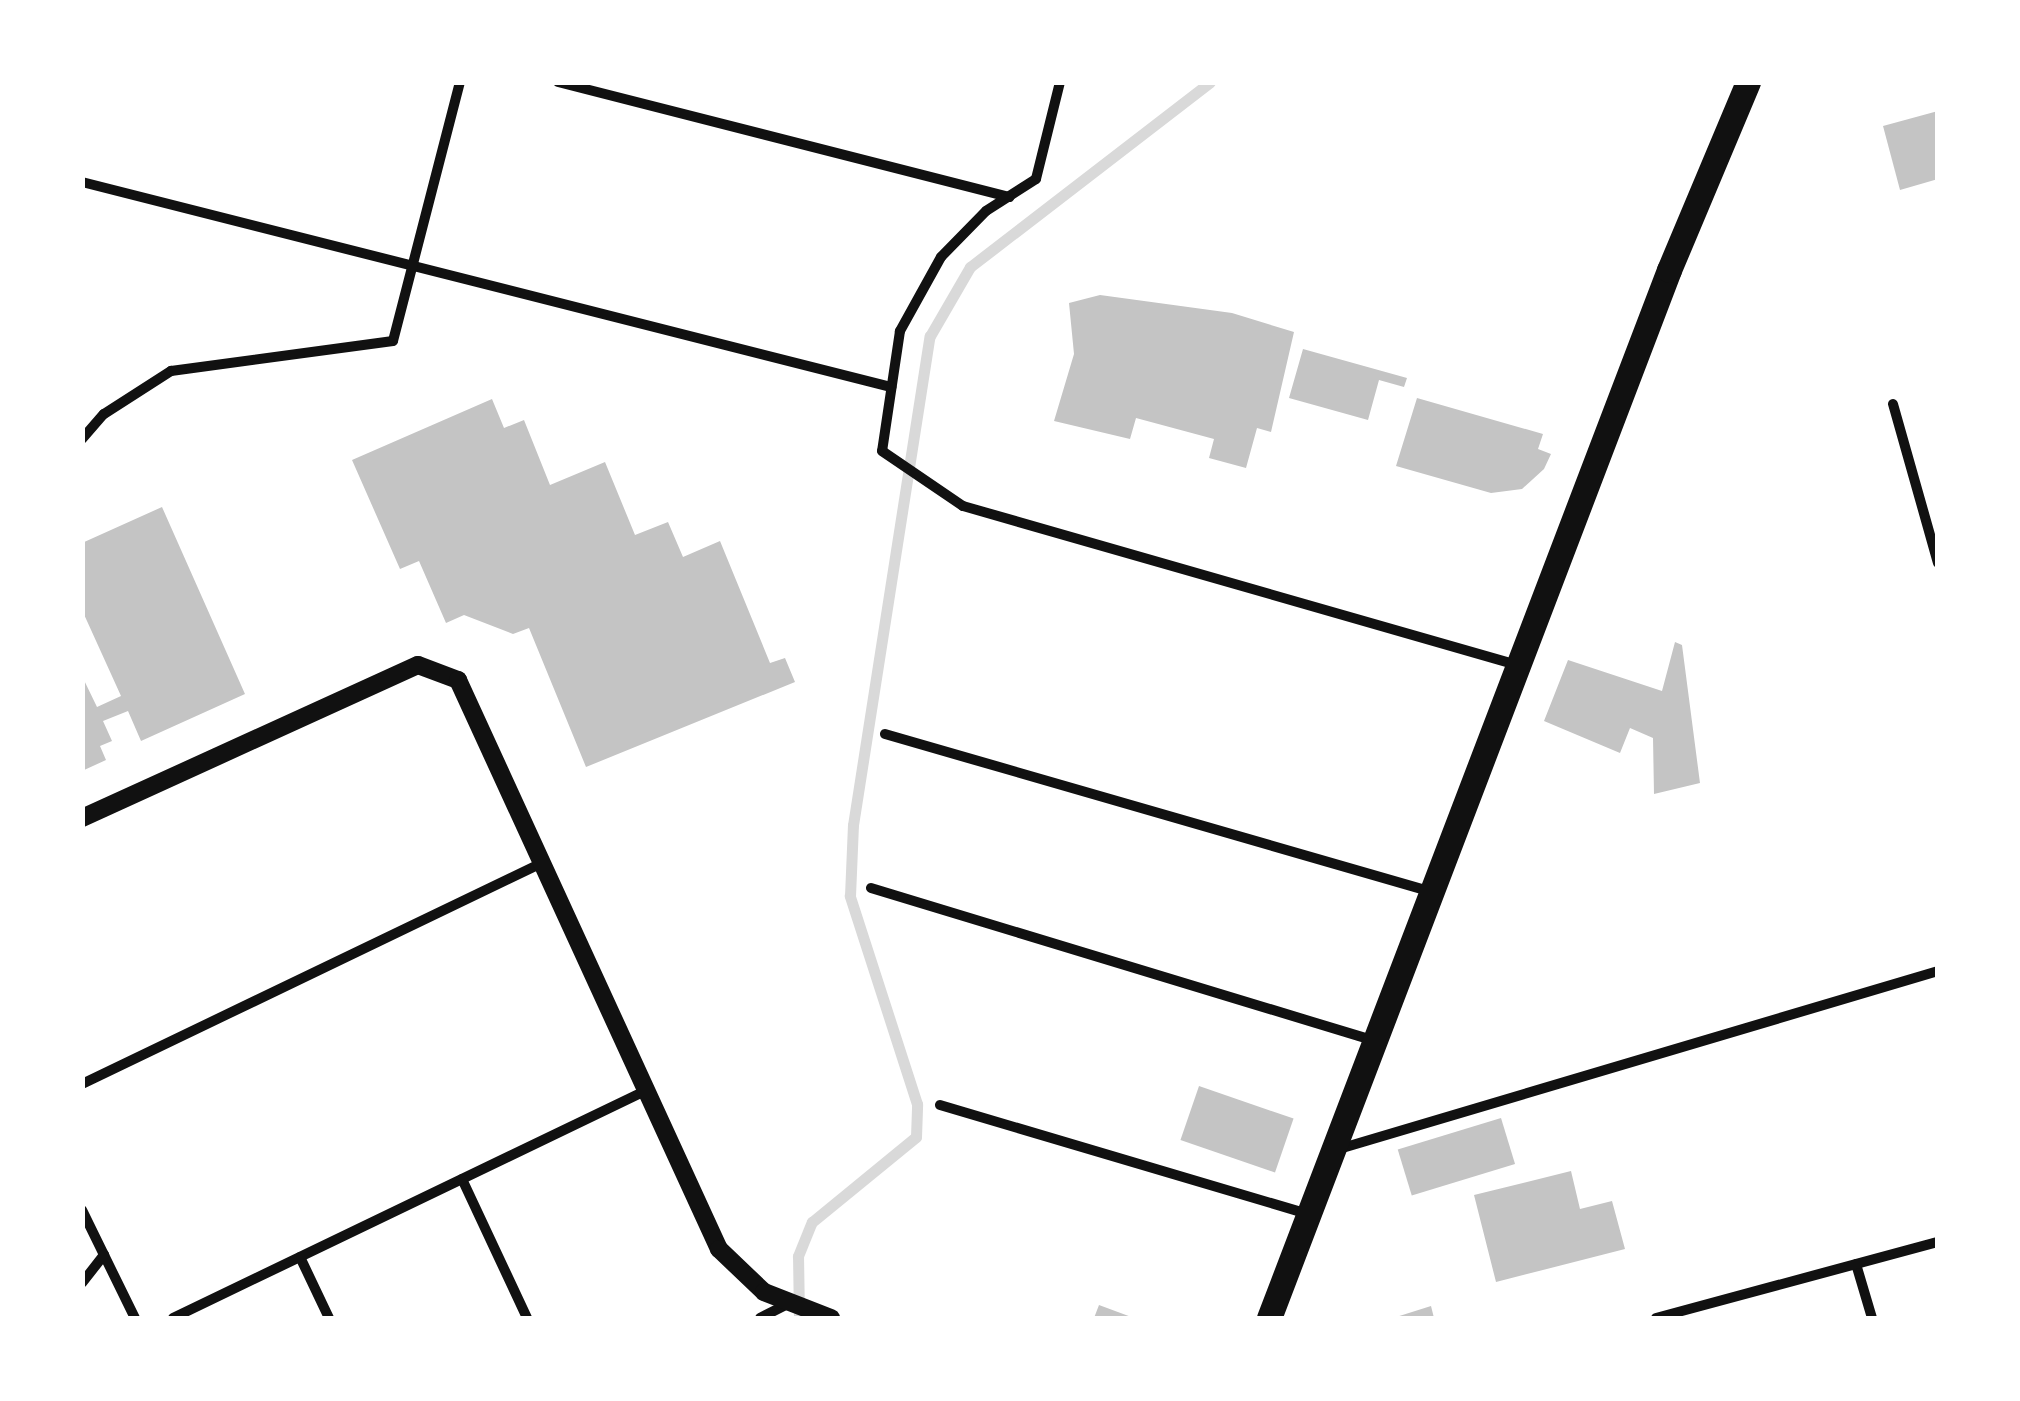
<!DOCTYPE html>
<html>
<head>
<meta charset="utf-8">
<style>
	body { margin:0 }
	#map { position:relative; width:2020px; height:1401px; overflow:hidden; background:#fff; font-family:"PT Sans Narrow",sans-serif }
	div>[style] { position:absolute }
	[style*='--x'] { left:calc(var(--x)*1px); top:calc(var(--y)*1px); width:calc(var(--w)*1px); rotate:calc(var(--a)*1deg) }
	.stream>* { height:11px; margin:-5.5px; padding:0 5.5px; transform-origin:5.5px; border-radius:5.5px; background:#d9d9d9 }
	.building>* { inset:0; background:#c4c4c4; transform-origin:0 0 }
	.minor>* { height:10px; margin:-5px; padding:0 5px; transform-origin:5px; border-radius:5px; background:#111 }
	.tertiary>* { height:18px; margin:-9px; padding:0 9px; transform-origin:9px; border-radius:9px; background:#111 }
	.primary>* { height:25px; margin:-12.5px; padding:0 12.5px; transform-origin:12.5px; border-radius:12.5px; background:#111 }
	span { translate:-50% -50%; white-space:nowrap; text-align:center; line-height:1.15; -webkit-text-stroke:10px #fff; paint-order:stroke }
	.frame { position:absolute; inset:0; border:85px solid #fff; pointer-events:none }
</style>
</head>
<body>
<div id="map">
	<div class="stream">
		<i style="--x:799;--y:1318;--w:62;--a:-90.9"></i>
		<i style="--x:798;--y:1256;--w:37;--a:-68"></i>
		<i style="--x:812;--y:1222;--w:134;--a:-39.3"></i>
		<i style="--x:916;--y:1137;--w:33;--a:-88"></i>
		<i style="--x:917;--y:1104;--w:219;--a:-107.9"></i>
		<i style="--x:850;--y:896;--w:71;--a:-87.6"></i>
		<i style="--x:853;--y:825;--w:495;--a:-81.1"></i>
		<i style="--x:930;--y:336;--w:80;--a:-59.9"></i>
		<i style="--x:970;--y:267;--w:303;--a:-37.6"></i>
	</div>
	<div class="building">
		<i style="clip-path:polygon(1938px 111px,1938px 179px,1900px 190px,1883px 126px)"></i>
		<i style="clip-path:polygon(1100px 295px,1232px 313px,1294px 332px,1271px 432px,1257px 428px,1246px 468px,1209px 458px,1214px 439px,1136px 418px,1130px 439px,1054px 421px,1074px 354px,1069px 303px)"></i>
		<i style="clip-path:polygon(1303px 349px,1407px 378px,1404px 387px,1379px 380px,1368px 420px,1289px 398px)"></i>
		<i style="clip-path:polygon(1417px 398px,1543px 434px,1538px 449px,1551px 454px,1544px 469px,1522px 489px,1491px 493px,1396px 466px)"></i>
		<i style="clip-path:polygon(492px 399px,504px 428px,524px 420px,550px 485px,605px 462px,635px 535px,668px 522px,683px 557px,720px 541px,770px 663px,785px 658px,795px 682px,586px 767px,529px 628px,513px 634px,464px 615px,446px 623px,419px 561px,400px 569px,352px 460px)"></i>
		<i style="clip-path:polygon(162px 507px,245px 694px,141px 741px,128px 711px,103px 721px,112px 741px,100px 746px,106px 760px,82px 771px,82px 676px,97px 707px,121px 696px,82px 610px,82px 543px)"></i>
		<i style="clip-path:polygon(1675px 642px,1682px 645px,1700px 783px,1654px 794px,1653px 738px,1630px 728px,1620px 753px,1544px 721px,1568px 660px,1662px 691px)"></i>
		<i style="left:1199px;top:1086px;width:100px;height:57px;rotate:19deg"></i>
		<i style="left:1501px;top:1118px;width:48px;height:108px;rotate:73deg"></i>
		<i style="clip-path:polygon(1571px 1171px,1580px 1209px,1612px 1201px,1625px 1249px,1496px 1282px,1474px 1195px)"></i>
		<i style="clip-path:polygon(1099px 1305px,1134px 1318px,1094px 1318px)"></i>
		<i style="clip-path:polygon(1431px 1306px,1434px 1318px,1393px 1318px)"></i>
	</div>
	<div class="minor">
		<i style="--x:558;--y:82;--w:466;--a:14.3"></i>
		<i style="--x:1060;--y:82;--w:100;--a:103.9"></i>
		<i style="--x:1036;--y:179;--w:59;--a:147.4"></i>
		<i style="--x:986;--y:211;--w:64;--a:134.4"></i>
		<i style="--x:941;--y:257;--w:85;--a:119"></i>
		<i style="--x:900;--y:331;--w:121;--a:98.5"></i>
		<i style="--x:882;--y:451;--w:98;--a:34.2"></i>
		<i style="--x:963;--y:506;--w:576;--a:16.01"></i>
		<i style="--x:82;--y:182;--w:835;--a:14.22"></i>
		<i style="--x:1893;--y:404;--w:165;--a:74.2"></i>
		<i style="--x:82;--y:439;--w:33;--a:-49"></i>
		<i style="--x:104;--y:414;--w:80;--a:-32.7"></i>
		<i style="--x:171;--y:371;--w:224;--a:-7.7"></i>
		<i style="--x:393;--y:341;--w:268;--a:-75.5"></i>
		<i style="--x:885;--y:734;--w:569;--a:16.11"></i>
		<i style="--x:871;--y:888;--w:524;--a:16.88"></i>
		<i style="--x:82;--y:1084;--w:513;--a:-25.67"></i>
		<i style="--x:940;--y:1105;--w:385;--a:16.5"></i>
		<i style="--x:1339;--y:1149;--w:625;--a:-16.55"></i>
		<i style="--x:462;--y:1179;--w:153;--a:64.9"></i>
		<i style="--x:82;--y:1210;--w:120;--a:63.9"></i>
		<i style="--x:300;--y:1257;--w:68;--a:64.6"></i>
		<i style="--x:1856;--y:1264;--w:56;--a:73.5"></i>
		<i style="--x:82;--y:1283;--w:36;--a:-52"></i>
		<i style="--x:173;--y:1318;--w:526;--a:-25.69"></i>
		<i style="--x:760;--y:1318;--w:31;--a:-27"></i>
		<i style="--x:1656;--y:1318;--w:292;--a:-15.1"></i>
	</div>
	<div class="tertiary">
		<i style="--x:82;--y:818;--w:369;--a:-24.5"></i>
		<i style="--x:418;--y:665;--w:43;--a:20.6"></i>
		<i style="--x:458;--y:680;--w:626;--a:65.36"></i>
		<i style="--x:719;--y:1249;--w:62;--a:43.7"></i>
		<i style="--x:764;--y:1292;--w:72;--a:21.2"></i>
	</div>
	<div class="primary">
		<i style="--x:1269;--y:1318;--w:1122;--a:-69.11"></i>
		<i style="--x:1669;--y:270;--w:204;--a:-67.2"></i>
	</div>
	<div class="frame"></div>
</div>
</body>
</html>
